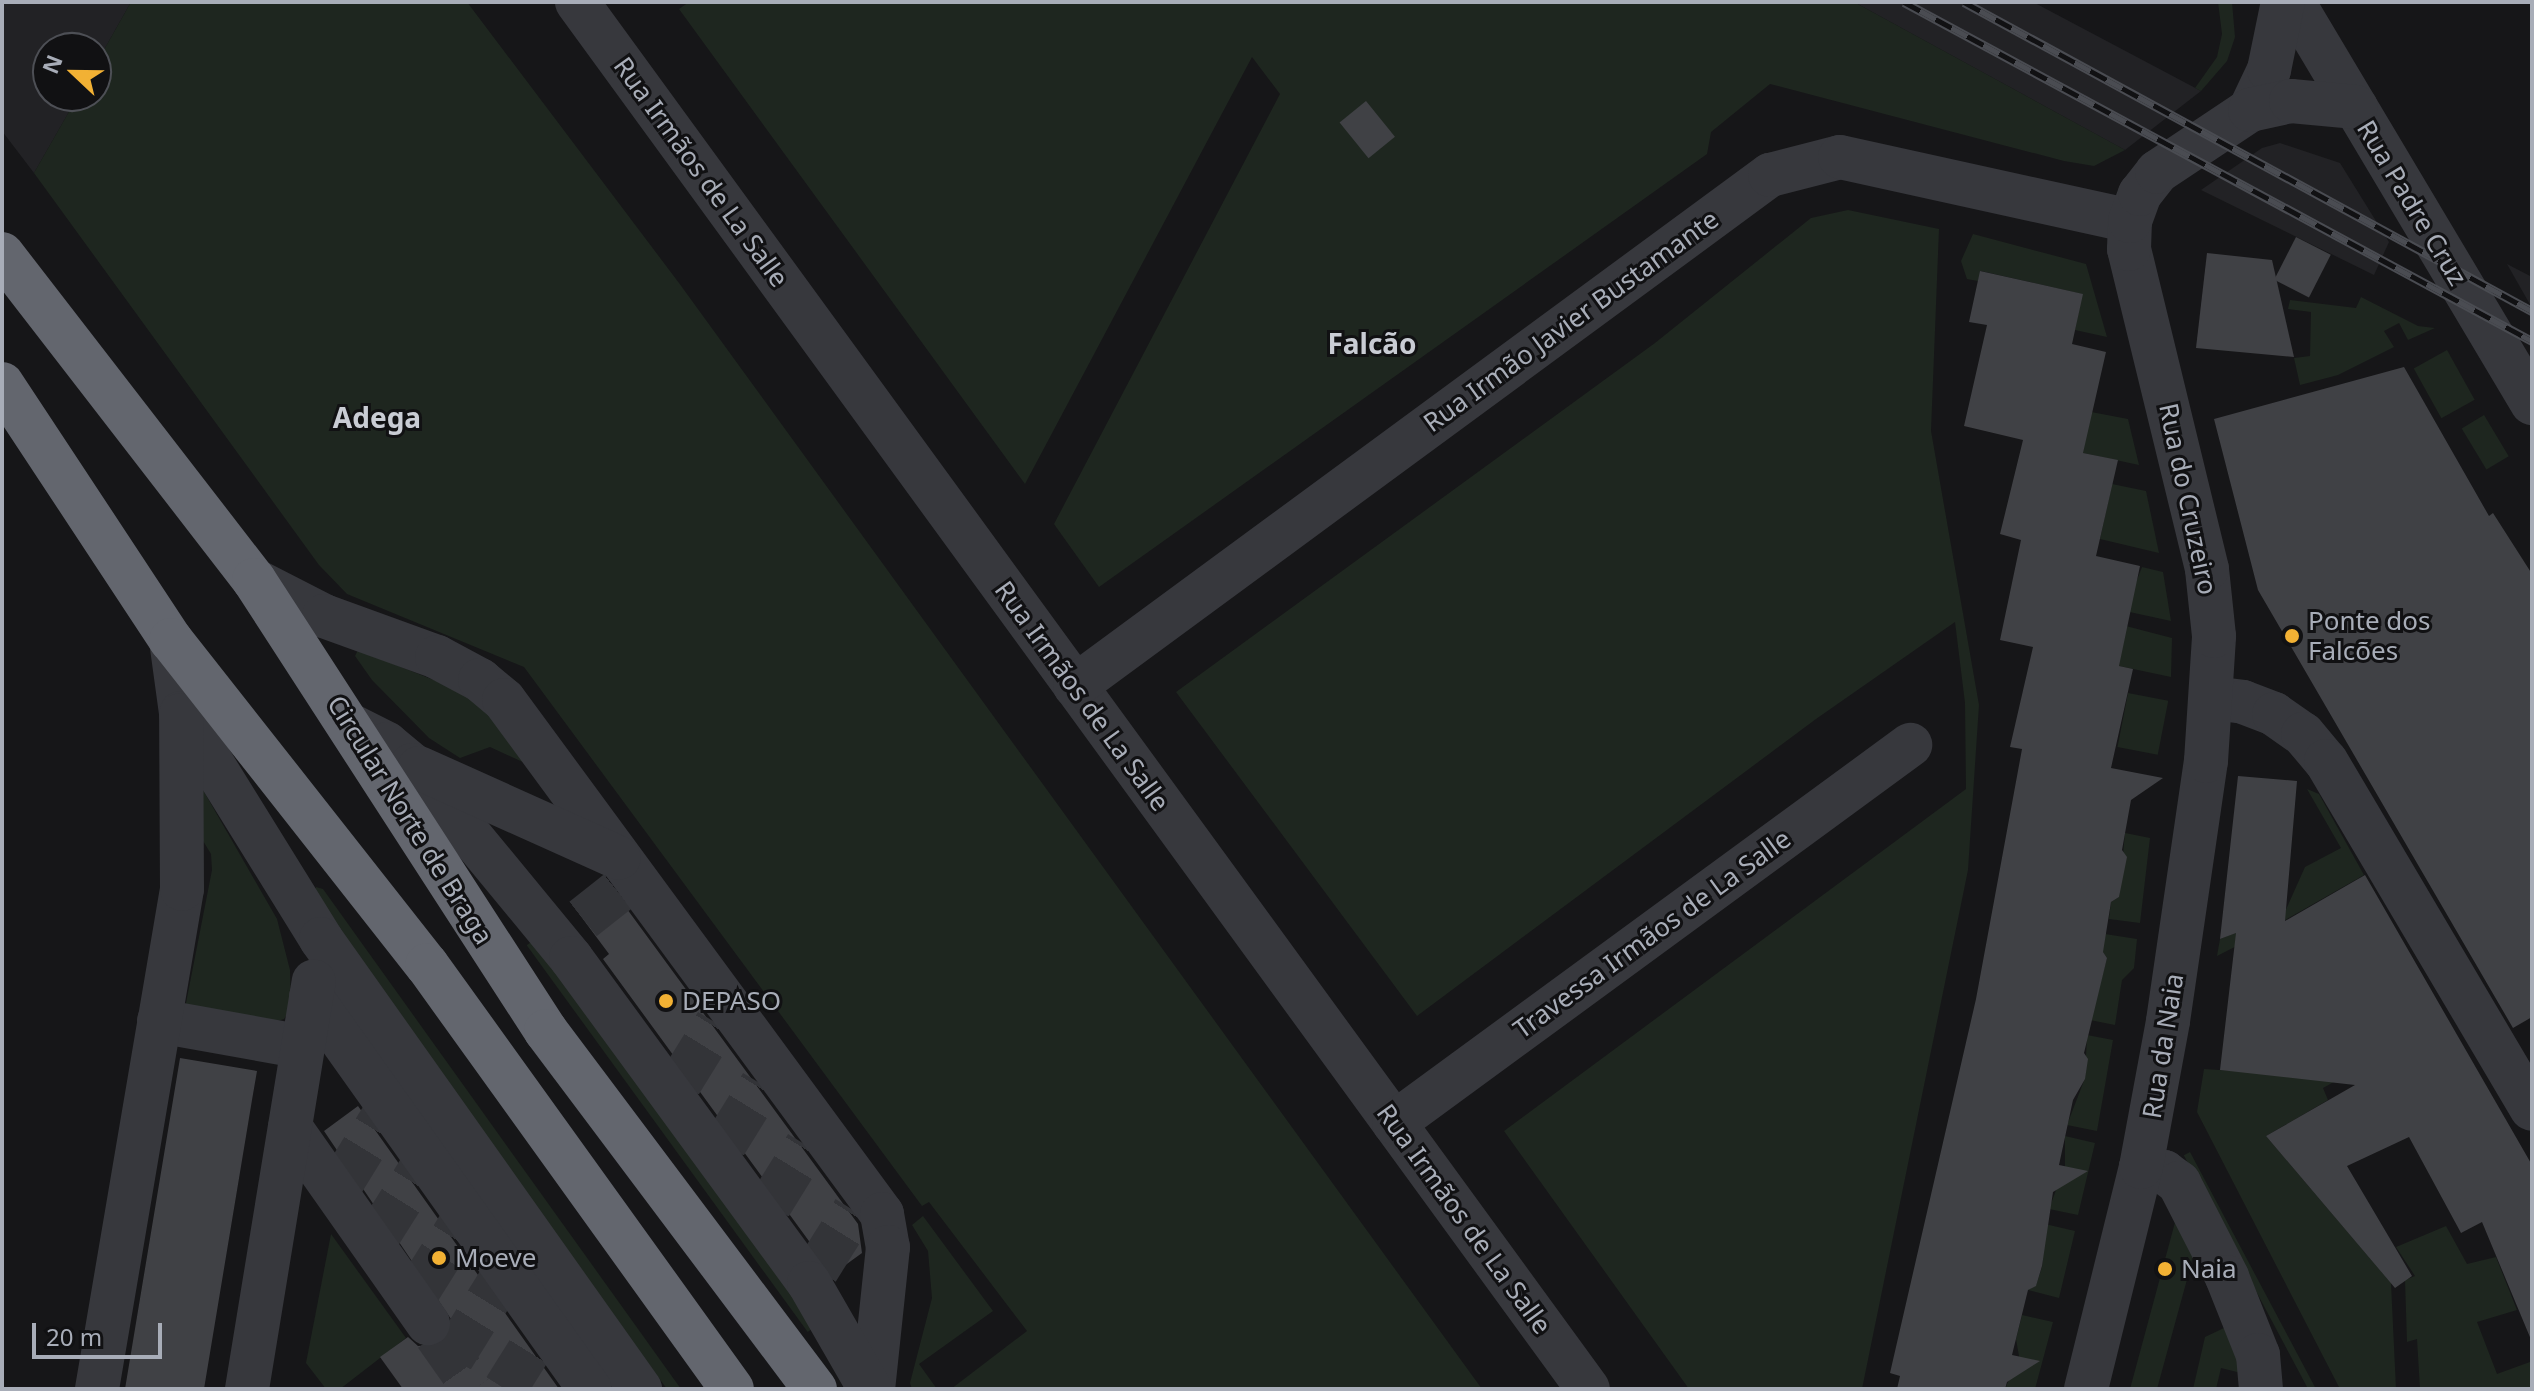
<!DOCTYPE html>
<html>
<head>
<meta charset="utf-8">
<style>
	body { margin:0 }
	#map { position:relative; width:2534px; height:1391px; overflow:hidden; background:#161618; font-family:"Noto Sans",sans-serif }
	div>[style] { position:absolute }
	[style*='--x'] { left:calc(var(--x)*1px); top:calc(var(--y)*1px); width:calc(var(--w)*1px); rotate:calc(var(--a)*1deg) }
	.built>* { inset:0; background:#222225 }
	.green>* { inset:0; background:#1e261f; transform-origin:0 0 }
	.building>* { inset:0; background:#404145; transform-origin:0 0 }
	.minor-tunnel>* { height:44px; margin-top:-22px; transform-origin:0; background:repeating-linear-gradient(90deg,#333438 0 44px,transparent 0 66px) }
	.minor>* { height:44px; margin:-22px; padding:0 22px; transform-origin:22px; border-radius:22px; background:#37383d }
	.highway>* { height:44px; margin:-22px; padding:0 22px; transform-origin:22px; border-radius:22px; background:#63666e }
	.rail>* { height:9px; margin-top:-4.5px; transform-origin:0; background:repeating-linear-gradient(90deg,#111113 0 18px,#4a4c52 0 36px); box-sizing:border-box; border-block:2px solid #4a4c52 }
	.dots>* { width:22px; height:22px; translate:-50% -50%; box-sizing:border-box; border:4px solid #111113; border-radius:50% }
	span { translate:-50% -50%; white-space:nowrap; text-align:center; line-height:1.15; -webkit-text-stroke:6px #111113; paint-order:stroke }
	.street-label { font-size:26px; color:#a8adb8 }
	.poi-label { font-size:26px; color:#a8adb8 }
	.left { translate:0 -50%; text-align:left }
	.neighbourhood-label { font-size:28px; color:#c9ccd4; font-weight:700 }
	.frame { position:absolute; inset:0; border:4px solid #a8adb8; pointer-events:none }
	.north { position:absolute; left:32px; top:32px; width:80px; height:80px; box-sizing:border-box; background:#111113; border:2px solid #4d4f55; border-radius:50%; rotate:292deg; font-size:22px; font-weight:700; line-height:32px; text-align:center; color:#a8adb8 }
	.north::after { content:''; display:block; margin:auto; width:28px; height:36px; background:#f2b134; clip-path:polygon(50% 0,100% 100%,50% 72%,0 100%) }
	.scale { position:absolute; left:32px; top:1323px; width:130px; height:36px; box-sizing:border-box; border:4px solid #a8adb8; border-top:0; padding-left:10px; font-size:24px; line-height:28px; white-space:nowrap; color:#a8adb8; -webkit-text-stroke:6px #111113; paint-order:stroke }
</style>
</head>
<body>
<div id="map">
	<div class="built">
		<i style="clip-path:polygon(2px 2px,131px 2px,96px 64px,96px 48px,48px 48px,48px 96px,78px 96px,34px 173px,2px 131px)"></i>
		<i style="clip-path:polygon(1854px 2px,2033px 2px,2201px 91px,2125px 150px)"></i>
		<i style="clip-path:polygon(2280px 143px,2340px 163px,2389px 242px,2374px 275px,2201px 190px,2262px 148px)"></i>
		<i style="clip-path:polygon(2507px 264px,2532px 277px,2532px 308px)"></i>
	</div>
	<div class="green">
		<i style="clip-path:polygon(131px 2px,467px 2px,679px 283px,1482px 1389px,951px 1389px,1027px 1331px,929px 1202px,922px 1206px,524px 667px,347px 594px,319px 565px,34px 173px,78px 96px,96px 96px,96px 64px)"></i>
		<i style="clip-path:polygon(689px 2px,1854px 2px,2125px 150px,2094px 166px,2064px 161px,1770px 84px,1711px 132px,1707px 154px,1099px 587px,1054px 524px,1280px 94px,1252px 57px,1025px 484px,679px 9px)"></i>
		<i style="clip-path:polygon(2218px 2px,2232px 2px,2235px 37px,2227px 61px,2201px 91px,2195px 88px,2217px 57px,2222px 34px)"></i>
		<i style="clip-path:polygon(1848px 210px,1939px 229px,1931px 431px,1979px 705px,1968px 870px,1862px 1389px,1689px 1389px,1504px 1131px,1966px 789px,1965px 703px,1955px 622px,1816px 719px,1417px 1016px,1176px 692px,1655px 343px,1811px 218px)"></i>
		<i style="clip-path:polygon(1973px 234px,2086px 264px,2107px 337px,2075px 330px,2082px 294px,1981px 271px,1978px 281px,1967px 279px,1961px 261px)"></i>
		<i style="clip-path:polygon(2361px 297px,2418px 326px,2435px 328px,2408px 340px,2399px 323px,2384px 331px,2394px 347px,2338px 375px,2300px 385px,2294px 358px,2310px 356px,2311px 312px,2288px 309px,2290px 300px,2356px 308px)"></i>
		<i style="left:2447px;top:350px;width:57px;height:38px;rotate:61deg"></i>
		<i style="clip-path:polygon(2086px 411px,2128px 419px,2139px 465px,2083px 453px)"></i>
		<i style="left:2484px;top:415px;width:48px;height:26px;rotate:59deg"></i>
		<i style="clip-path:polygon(2112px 484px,2146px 491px,2159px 553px,2100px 539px)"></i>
		<i style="clip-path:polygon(2142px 567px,2163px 572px,2171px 621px,2125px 611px)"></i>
		<i style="clip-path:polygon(2122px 625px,2172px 638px,2171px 677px,2119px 666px)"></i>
		<i style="clip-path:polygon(358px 650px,454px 688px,490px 710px,538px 769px,490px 747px,460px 758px,429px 738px,372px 680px,355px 656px)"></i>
		<i style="left:2128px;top:693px;width:41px;height:55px;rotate:11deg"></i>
		<i style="clip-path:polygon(2307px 789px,2319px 794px,2364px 875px,2280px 923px,2305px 867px,2341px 848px)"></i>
		<i style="clip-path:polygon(203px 790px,277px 919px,290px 970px,291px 1008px,284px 1019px,271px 1023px,188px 1010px,186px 1003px,212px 870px,211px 854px,197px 831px)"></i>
		<i style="clip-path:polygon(2125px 833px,2150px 838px,2140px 923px,2109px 919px,2111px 902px,2119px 897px)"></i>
		<i style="clip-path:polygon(316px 887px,323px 889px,681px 1389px,667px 1389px,526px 1199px,314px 892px)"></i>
		<i style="clip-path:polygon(2268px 930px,2217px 956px,2220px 939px,2240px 931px)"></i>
		<i style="clip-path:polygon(2105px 934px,2137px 939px,2134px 968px,2122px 980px,2115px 1025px,2090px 1020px,2107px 958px,2102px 951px)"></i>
		<i style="left:534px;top:940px;width:478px;height:9px;rotate:54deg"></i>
		<i style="clip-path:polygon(2087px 1035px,2113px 1040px,2097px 1131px,2067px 1125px,2085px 1078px)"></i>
		<i style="clip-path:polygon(2204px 1069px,2341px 1078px,2323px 1088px,2328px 1100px,2266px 1136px,2391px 1283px,2396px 1389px,2340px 1389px,2197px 1112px)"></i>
		<i style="clip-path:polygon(2065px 1136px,2095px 1143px,2078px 1215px,2049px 1209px,2065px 1166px)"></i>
		<i style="left:2190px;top:1152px;width:268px;height:7px;rotate:62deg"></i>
		<i style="clip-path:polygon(2177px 1215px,2194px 1246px,2191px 1265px,2157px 1389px,2130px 1389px)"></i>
		<i style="clip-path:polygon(923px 1216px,993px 1311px,919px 1364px,937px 1389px,912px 1389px,910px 1383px,932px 1298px,928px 1251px,912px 1225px)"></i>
		<i style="clip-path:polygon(2045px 1224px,2075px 1231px,2059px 1298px,2028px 1290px,2036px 1285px,2042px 1267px)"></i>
		<i style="clip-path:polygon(2446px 1226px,2467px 1264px,2496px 1257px,2517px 1310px,2477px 1322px,2497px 1374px,2530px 1362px,2532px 1389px,2420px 1389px,2417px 1339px,2407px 1342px,2405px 1280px,2415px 1276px,2396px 1247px)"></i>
		<i style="clip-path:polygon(331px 1234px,406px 1338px,340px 1389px,326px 1389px,306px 1363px)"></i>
		<i style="clip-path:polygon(2022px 1315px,2053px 1322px,2035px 1389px,2005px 1389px,2019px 1356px,2016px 1339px)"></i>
		<i style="clip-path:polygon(2224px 1328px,2249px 1375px,2221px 1368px,2216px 1389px,2193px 1389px,2205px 1337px)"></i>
	</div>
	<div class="building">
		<i style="left:1366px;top:101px;width:46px;height:34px;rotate:51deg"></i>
		<i style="left:2296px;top:237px;width:39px;height:48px;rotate:27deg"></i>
		<i style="clip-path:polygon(2207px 253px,2272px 260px,2294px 357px,2196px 348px)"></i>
		<i style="clip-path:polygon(1980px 271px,2083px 294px,2072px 344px,2106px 352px,2083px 453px,2118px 460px,2096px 556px,2140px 566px,2119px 666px,2133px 669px,2111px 768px,2163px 778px,2131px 800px,2122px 850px,2127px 857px,2119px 897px,2111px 902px,2103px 952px,2107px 958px,2084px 1053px,2088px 1059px,2085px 1079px,2073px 1100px,2059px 1165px,2088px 1171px,2053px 1192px,2042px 1266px,2036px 1286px,2028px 1290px,2012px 1355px,2040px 1361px,2007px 1382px,2005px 1389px,1897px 1389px,1900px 1376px,1890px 1373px,1976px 999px,2022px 749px,2010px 747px,2033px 647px,2000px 640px,2021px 540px,2000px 534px,2023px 440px,1964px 426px,1987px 325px,1969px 322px)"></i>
		<i style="clip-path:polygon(2404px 367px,2489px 516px,2493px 513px,2532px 574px,2532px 1017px,2513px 1028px,2258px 590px,2214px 419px)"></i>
		<i style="clip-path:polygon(2238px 776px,2297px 781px,2285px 921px,2365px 875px,2532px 1165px,2532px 1342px,2482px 1222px,2461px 1233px,2409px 1137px,2347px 1166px,2412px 1276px,2395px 1288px,2266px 1136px,2355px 1085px,2220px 1070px,2236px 933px,2220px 939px)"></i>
		<i style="clip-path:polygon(605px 879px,858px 1224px,862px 1253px,833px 1274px,603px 959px,609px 954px,571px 903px)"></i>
		<i style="clip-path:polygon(180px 1058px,257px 1071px,252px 1100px,204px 1389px,125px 1389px)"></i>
		<i style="clip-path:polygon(358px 1106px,559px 1389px,403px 1389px,380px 1357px,408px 1337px,418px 1346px,442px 1344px,453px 1322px,324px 1131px)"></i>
	</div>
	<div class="minor-tunnel">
		<i style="--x:583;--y:919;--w:48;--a:-38.3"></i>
		<i style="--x:680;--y:1083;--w:70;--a:-58.3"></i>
		<i style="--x:725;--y:1144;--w:70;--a:-58.3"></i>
		<i style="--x:340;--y:1186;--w:82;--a:-58.4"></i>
		<i style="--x:770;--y:1205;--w:70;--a:-58.3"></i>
		<i style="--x:377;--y:1238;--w:83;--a:-57.8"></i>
		<i style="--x:817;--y:1270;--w:70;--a:-57.9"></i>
		<i style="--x:417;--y:1293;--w:83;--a:-57.8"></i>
		<i style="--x:436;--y:1335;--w:66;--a:54.9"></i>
		<i style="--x:452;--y:1358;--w:93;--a:-58.2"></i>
		<i style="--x:505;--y:1389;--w:66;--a:-58"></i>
	</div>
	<div class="minor">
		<i style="--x:577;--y:2;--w:1716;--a:53.91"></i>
		<i style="--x:2293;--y:2;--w:467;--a:59.2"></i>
		<i style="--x:2250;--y:110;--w:44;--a:-64.6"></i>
		<i style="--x:2269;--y:70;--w:69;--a:-78.4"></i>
		<i style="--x:254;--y:580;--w:79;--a:27.2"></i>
		<i style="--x:324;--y:616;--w:120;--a:19.9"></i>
		<i style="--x:437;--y:657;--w:49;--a:28.1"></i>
		<i style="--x:480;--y:680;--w:31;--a:40"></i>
		<i style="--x:504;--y:700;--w:638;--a:53.67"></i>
		<i style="--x:882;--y:1214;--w:34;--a:80"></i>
		<i style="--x:888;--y:1247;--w:143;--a:96"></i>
		<i style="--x:171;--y:640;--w:74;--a:82.2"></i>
		<i style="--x:181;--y:713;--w:266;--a:58.2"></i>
		<i style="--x:321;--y:939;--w:552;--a:54.67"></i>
		<i style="--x:1075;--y:686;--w:863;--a:-36.33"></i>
		<i style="--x:1770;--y:175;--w:72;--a:-14.4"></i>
		<i style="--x:1840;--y:157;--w:297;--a:12.4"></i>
		<i style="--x:2212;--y:698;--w:31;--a:7"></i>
		<i style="--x:2243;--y:702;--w:33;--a:21"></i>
		<i style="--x:2274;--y:714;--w:35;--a:35"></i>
		<i style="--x:2303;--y:734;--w:35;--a:50"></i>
		<i style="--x:2326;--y:761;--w:404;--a:59.4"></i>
		<i style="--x:352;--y:726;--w:39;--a:27"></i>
		<i style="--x:387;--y:744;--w:33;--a:40"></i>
		<i style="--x:412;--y:765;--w:250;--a:50.5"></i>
		<i style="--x:571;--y:958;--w:403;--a:53.8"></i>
		<i style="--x:809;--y:1283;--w:122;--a:60.1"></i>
		<i style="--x:419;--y:768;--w:219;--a:24.2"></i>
		<i style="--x:311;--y:997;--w:481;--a:54.6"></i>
		<i style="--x:159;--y:1021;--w:146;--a:10.2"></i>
		<i style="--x:1394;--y:1123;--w:640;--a:-36.22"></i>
		<i style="--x:290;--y:1127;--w:240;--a:54.9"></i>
		<i style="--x:2141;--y:1167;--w:24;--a:12"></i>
		<i style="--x:2164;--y:1172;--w:19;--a:36"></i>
		<i style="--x:2179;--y:1183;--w:106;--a:62.9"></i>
		<i style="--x:2227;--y:1277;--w:84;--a:68.3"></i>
		<i style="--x:2258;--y:1355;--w:34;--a:85"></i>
		<i style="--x:97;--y:1389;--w:507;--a:-80.35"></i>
		<i style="--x:182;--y:889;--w:174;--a:-90.3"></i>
		<i style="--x:247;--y:1389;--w:413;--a:-80.7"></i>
		<i style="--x:2086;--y:1389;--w:229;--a:-76.1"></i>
		<i style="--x:2141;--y:1167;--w:148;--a:-79.5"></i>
		<i style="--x:2168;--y:1021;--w:263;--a:-81.7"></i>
		<i style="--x:2206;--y:761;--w:125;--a:-86.3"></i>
		<i style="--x:2214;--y:636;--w:67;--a:-96"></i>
		<i style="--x:2207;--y:569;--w:329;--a:-103.7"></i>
		<i style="--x:2129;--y:249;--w:28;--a:-88"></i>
		<i style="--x:2130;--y:221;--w:29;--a:-70"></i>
		<i style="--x:2140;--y:194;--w:28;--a:-52"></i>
		<i style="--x:2157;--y:172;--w:112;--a:-33.7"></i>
		<i style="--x:2250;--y:110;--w:42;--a:-12.4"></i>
		<i style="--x:2291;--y:101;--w:65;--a:5.3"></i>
	</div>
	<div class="highway">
		<i style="--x:2;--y:254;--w:412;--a:52.3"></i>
		<i style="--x:254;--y:580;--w:537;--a:57.08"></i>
		<i style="--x:546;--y:1031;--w:448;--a:53.1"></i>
		<i style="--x:2;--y:384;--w:307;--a:56.6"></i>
		<i style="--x:171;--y:640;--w:414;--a:51.8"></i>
		<i style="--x:427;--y:965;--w:522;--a:54.27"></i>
	</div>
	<div class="rail">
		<i style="--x:1904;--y:2;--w:714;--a:28.36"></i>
		<i style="--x:1964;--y:2;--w:647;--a:28.55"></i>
	</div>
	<div class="dots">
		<i style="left:2292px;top:636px;background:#f2b134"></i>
		<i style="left:666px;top:1001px;background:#f2b134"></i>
		<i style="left:439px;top:1258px;background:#f2b134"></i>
		<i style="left:2165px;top:1269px;background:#f2b134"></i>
	</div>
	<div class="street-label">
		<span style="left:701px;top:172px;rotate:54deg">Rua Irmãos de La Salle</span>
		<span style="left:2412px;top:203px;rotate:59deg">Rua Padre Cruz</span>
		<span style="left:1571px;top:321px;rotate:-36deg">Rua Irmão Javier Bustamante</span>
		<span style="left:2188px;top:499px;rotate:78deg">Rua do Cruzeiro</span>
		<span style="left:1082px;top:696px;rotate:54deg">Rua Irmãos de La Salle</span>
		<span style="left:410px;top:820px;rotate:58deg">Circular Norte de Braga</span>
		<span style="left:1652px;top:934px;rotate:-36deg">Travessa Irmãos de La Salle</span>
		<span style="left:2163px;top:1046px;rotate:-81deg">Rua da Naia</span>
		<span style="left:1464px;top:1219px;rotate:54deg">Rua Irmãos de La Salle</span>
	</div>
	<div class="poi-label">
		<span class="left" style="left:2308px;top:636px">Ponte dos<br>Falcões</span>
		<span class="left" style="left:682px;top:1001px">DEPASO</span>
		<span class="left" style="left:455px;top:1258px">Moeve</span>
		<span class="left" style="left:2181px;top:1269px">Naia</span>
	</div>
	<div class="neighbourhood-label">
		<span style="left:1372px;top:343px">Falcão</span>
		<span style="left:377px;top:417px">Adega</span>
	</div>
	<div class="frame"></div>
	<div class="north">N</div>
	<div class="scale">20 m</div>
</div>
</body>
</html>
